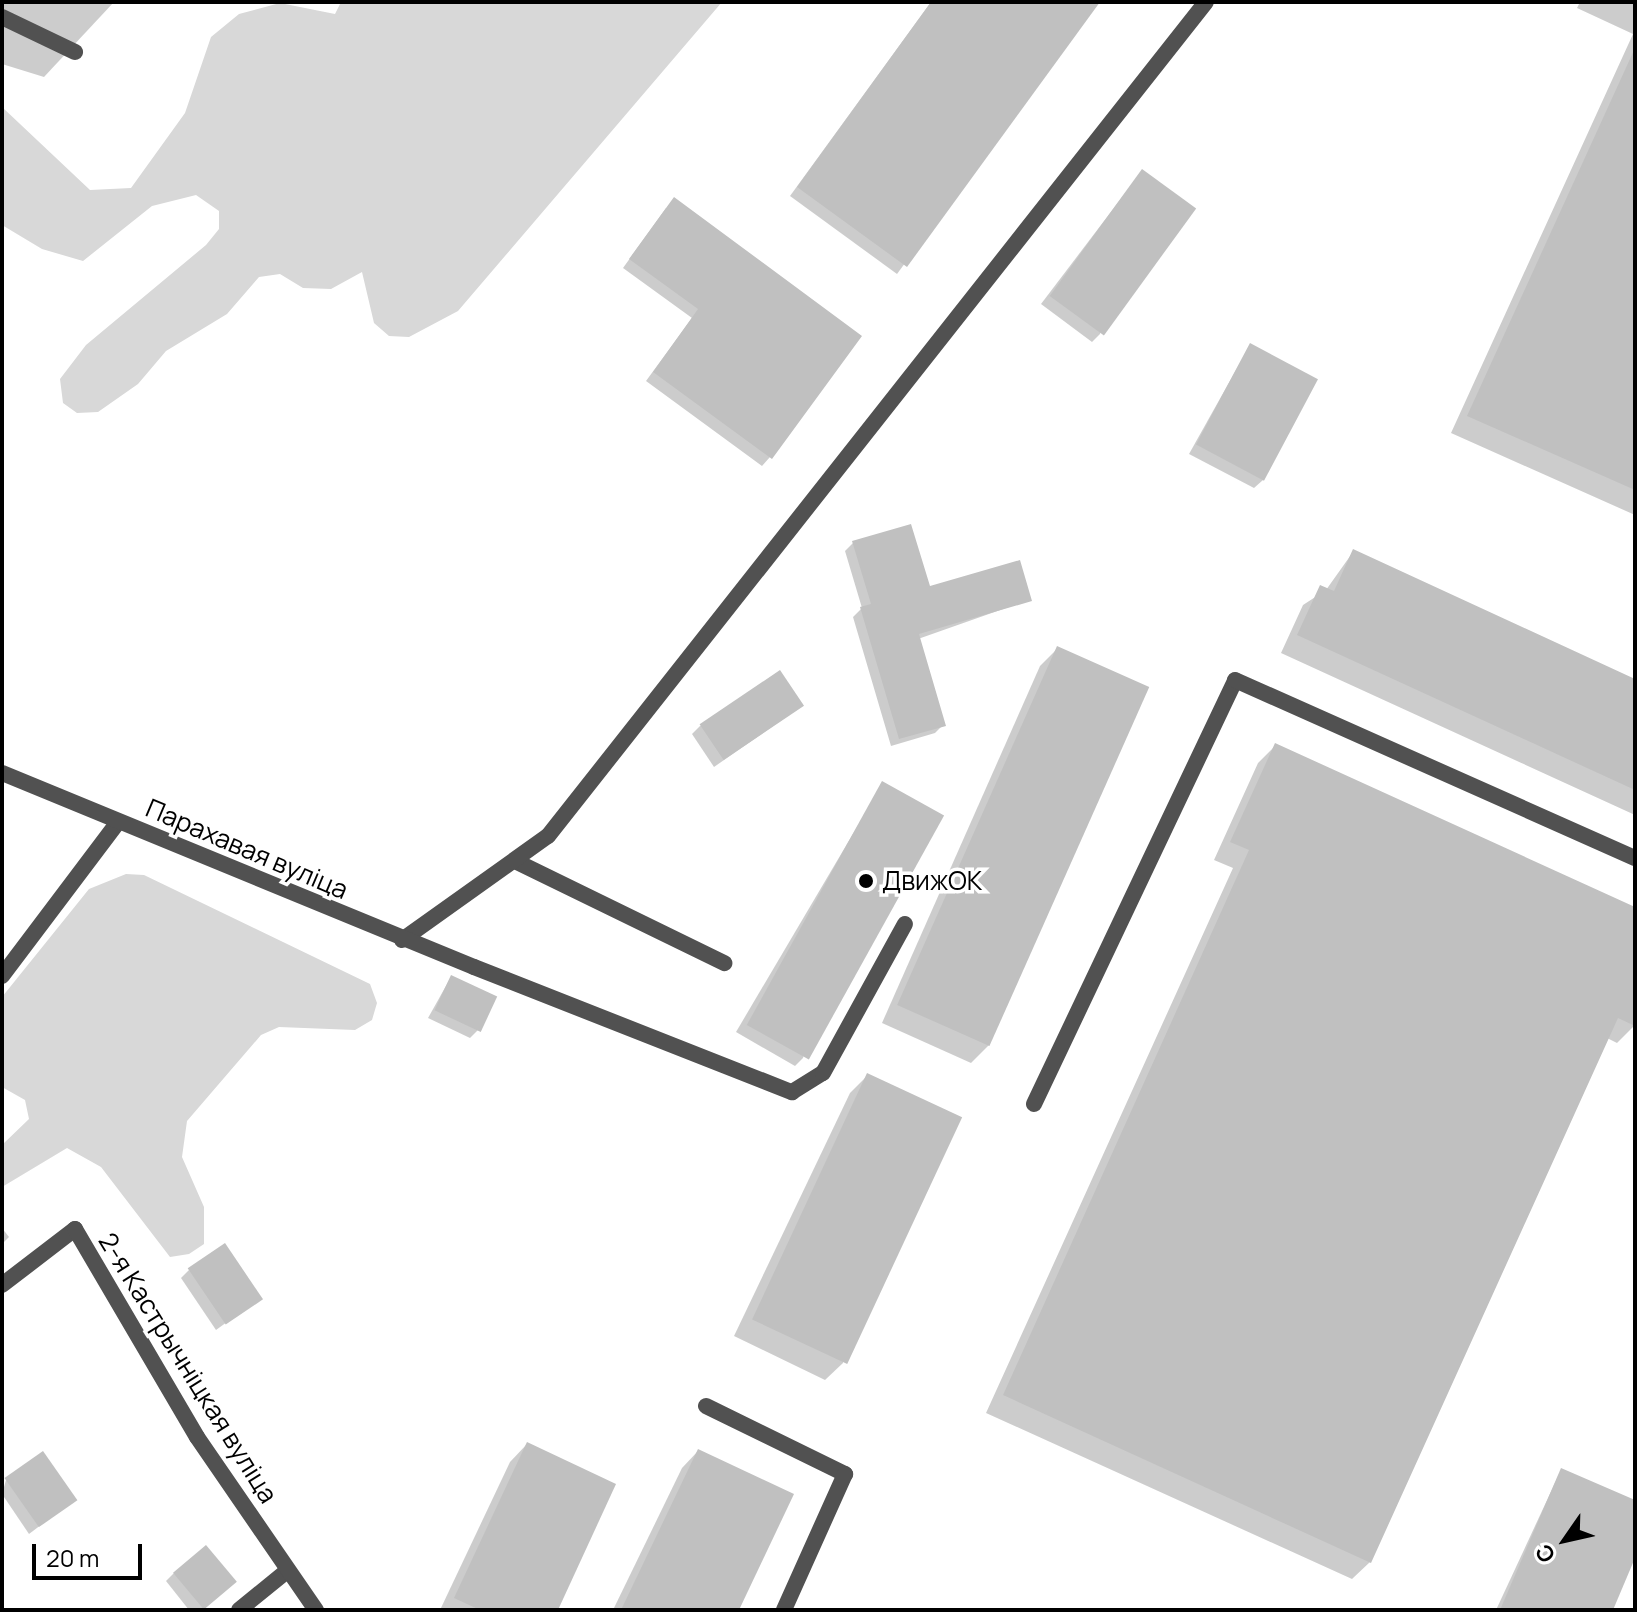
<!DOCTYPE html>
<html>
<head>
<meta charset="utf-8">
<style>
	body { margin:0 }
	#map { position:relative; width:1637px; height:1612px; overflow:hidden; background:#fff; font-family:Manrope,sans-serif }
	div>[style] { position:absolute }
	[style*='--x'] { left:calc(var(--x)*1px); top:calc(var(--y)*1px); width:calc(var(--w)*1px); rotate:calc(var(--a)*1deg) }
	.green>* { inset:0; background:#d8d8d8 }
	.shadow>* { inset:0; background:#0003 }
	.building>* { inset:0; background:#c0c0c0; transform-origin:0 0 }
	.service>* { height:16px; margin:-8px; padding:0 8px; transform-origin:8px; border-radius:8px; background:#515151 }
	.minor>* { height:16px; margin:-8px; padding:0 8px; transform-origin:8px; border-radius:8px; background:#515151 }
	.dots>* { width:22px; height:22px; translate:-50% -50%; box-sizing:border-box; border:4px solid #fff; border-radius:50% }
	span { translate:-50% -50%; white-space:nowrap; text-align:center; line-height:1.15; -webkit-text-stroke:7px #fff; paint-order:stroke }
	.street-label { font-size:26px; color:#000 }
	.poi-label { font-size:26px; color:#000 }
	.left { translate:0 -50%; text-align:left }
	.frame { position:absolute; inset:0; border:4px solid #000; pointer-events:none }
	.north { position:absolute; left:1525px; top:1500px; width:80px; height:80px; -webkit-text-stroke:6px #fff; paint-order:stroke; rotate:236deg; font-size:22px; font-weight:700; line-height:32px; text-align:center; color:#000 }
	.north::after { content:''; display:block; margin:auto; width:28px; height:36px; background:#000; clip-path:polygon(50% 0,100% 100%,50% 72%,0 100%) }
	.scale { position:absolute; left:32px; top:1544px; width:110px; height:36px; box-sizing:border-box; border:4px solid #000; border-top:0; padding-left:10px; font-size:24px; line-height:28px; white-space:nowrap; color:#000; -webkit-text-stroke:6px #fff; paint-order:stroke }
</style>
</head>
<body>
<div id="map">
	<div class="green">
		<i style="clip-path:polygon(341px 2px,722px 2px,458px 311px,409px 337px,389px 336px,374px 323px,362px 272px,331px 289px,303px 288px,280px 274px,259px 277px,227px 314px,166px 351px,138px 384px,98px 412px,77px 413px,63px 403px,60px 379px,86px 345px,206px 245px,219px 229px,219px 211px,196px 195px,152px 206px,83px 261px,42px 249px,2px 225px,2px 107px,90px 190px,131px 188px,185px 113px,211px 37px,239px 14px,280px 3px,335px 14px)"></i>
		<i style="clip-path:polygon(126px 874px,144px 875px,370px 984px,377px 1003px,372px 1020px,355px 1030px,279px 1027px,261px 1035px,187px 1121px,182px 1157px,204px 1207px,204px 1244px,189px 1254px,170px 1257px,101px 1167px,67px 1148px,2px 1187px,2px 1145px,29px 1119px,25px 1100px,2px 1087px,2px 997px,89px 889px)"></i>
	</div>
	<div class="shadow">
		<i style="clip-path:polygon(2px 2px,114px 2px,44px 77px,2px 64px)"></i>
		<i style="clip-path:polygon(931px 2px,1097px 2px,897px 274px,790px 196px)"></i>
		<i style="clip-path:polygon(1580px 2px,1635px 2px,1635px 515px,1451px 433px,1633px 34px,1577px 8px)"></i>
		<i style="clip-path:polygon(1142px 171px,1100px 334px,1092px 342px,1041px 304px)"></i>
		<i style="clip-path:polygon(666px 208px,770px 457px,762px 466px,646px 381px,692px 318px,623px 268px)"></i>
		<i style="clip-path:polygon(1250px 345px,1263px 480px,1254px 488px,1189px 454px)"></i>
		<i style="clip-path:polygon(853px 543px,929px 589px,1029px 600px,918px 639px,943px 725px,935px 733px,891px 746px,853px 617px,862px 608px,845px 551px)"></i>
		<i style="clip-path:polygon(1353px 552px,1635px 681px,1635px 815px,1281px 653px,1303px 605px,1326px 590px)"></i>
		<i style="clip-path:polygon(1058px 648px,989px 1045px,971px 1063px,882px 1023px,1040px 666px)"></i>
		<i style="clip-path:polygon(802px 706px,714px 767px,692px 734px,700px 726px)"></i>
		<i style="clip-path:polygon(1276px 745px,1635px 909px,1635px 1025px,1617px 1043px,1607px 1038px,1370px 1562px,1352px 1579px,986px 1413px,1233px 868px,1214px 860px,1258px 763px)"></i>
		<i style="clip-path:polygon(883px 783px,803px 1058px,795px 1066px,736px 1032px)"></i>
		<i style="clip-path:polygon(451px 977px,478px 1030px,470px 1038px,428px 1018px)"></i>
		<i style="clip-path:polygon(868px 1075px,843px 1363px,825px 1380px,734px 1336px,850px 1093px)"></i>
		<i style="clip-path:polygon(2px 1228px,9px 1237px,2px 1244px)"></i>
		<i style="clip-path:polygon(189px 1270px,260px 1298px,216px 1330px,181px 1278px)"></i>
		<i style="clip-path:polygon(527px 1444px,555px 1610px,440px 1610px,510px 1462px)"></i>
		<i style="clip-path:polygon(698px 1451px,737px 1610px,613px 1610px,682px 1468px)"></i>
		<i style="clip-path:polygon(1561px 1470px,1635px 1502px,1635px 1553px,1611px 1610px,1496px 1610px)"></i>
		<i style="clip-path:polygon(6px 1480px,74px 1500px,29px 1534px,2px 1494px)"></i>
		<i style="clip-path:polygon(174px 1573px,226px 1590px,202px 1610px,189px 1610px,166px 1581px)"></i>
	</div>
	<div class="building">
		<i style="clip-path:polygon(931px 2px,1100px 2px,907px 267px,797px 187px)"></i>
		<i style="clip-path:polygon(1635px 48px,1635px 490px,1467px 416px)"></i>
		<i style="left:1142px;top:169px;width:67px;height:157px;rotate:36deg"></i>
		<i style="clip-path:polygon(674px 197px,862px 336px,772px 459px,653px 372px,698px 309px,629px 259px)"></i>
		<i style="left:1250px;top:343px;width:77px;height:115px;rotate:28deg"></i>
		<i style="clip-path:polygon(911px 524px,930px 586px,1020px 560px,1032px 601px,919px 634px,946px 726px,899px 739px,860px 607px,871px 604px,852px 541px)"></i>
		<i style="clip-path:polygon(1353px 549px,1635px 679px,1635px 790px,1297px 635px,1320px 585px,1334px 591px)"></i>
		<i style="left:1057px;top:646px;width:101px;height:393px;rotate:24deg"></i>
		<i style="left:780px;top:670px;width:43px;height:97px;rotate:56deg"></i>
		<i style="clip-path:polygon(1275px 743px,1635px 907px,1635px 1026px,1618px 1018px,1371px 1563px,1003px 1395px,1249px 850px,1230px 842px)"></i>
		<i style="left:882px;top:781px;width:71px;height:279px;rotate:29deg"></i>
		<i style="left:451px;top:975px;width:51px;height:39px;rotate:25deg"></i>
		<i style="left:867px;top:1073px;width:105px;height:272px;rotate:25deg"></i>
		<i style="left:225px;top:1243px;width:68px;height:45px;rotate:56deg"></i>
		<i style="clip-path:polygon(527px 1442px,616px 1484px,558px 1610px,480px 1610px,454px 1598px)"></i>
		<i style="clip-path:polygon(698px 1449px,794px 1494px,739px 1610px,621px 1610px)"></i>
		<i style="left:43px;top:1451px;width:60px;height:47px;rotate:55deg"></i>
		<i style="clip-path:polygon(1561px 1468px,1635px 1500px,1635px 1558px,1613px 1610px,1500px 1610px)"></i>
		<i style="left:206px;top:1545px;width:48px;height:43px;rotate:50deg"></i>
	</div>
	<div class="service">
		<i style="--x:2;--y:17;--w:81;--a:25.6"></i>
		<i style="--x:515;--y:861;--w:233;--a:26"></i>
		<i style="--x:402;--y:940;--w:179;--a:-35.5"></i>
		<i style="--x:548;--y:836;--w:1062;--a:-51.73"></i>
		<i style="--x:474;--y:967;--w:342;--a:21.5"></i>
		<i style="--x:792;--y:1092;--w:36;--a:-32"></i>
		<i style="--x:823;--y:1073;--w:170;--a:-61.2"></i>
		<i style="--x:2;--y:976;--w:193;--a:-53"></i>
		<i style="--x:1034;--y:1104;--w:469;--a:-64.6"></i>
		<i style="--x:1235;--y:680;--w:438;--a:24"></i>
		<i style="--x:706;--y:1406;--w:155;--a:26.1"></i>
		<i style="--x:845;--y:1474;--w:149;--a:114.2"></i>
		<i style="--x:239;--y:1610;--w:63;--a:-39.2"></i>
	</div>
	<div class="minor">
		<i style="--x:2;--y:773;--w:510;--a:22.34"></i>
		<i style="--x:2;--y:1285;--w:92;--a:-37.5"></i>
		<i style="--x:75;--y:1229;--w:241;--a:59.6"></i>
		<i style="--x:197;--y:1437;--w:210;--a:55.5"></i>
	</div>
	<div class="dots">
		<i style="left:866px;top:881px;background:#000"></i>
	</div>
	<div class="street-label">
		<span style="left:247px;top:849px;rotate:23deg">Парахавая вуліца</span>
		<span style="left:188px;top:1368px;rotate:58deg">2-я Кастрычніцкая вуліца</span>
	</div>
	<div class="poi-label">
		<span class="left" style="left:882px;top:881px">ДвижОК</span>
	</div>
	<div class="frame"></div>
	<div class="north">С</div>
	<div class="scale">20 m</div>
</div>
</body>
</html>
